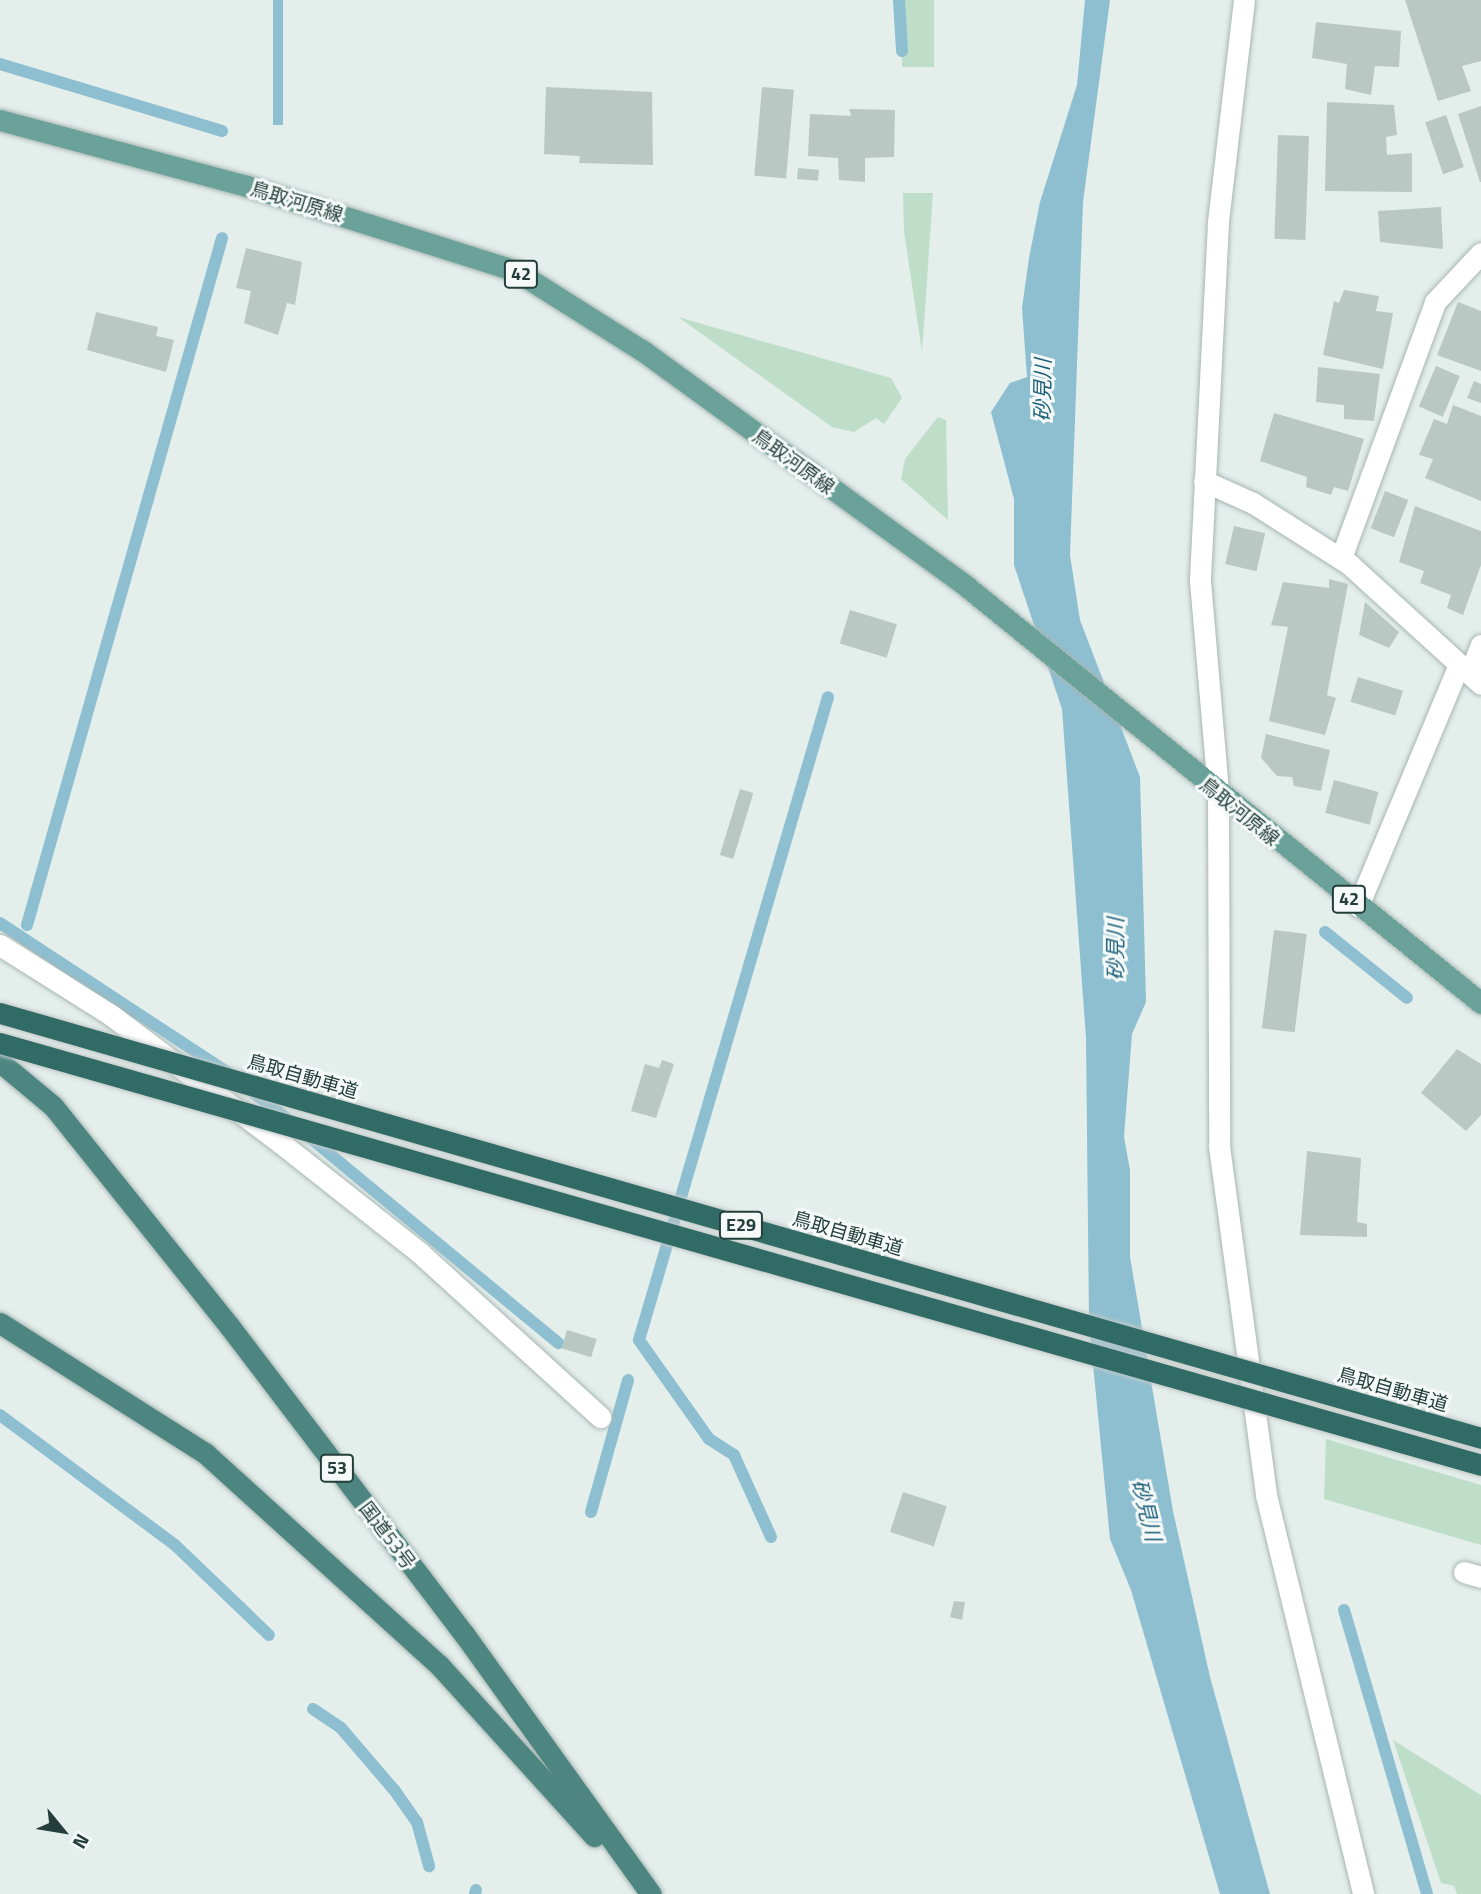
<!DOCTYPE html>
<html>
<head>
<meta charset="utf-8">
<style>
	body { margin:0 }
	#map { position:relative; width:1481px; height:1894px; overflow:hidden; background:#e4eeeb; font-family:"Titillium Web","Noto Sans JP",sans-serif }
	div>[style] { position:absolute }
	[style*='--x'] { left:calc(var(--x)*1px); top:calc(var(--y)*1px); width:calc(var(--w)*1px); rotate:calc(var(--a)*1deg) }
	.green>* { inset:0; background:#bedeca; transform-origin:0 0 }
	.water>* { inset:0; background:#8ebfd1; transform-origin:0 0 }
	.stream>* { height:12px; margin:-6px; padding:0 6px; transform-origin:6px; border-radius:6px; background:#8ebfd1 }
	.building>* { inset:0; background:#bac8c4; transform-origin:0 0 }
	.roads { filter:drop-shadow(0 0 2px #a7b6b3) drop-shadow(0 0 2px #a7b6b3) }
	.service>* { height:21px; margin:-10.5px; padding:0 10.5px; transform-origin:10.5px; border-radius:10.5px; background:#fff }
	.minor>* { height:21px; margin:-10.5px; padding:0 10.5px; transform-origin:10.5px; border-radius:10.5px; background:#fff }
	.primary>* { height:21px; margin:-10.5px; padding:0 10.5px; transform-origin:10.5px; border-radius:10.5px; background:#6aa29a }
	.trunk>* { height:21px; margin:-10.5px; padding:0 10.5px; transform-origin:10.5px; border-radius:10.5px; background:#4d8680 }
	.bridges { filter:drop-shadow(0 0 2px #c2c9c8) drop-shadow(0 0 2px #c2c9c8) }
	.motorway-bridge>* { height:21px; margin:-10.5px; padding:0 10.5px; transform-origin:10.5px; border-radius:10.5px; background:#306b66 }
	span { translate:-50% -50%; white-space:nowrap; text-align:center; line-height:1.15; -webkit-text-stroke:6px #f5faf8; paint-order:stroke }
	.shield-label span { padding:2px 5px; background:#f5faf8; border:2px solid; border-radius:5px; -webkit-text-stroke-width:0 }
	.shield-label { font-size:18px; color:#243f3b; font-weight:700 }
	.street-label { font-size:19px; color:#243f3b }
	.water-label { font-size:21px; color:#1e607b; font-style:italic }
	.north { position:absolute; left:28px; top:1796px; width:70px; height:70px; -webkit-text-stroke:5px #f5faf8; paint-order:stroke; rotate:120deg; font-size:19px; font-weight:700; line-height:28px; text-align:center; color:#243f3b }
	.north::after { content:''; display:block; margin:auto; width:24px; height:32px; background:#243f3b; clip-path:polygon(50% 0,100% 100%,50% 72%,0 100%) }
</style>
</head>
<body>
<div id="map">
	<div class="green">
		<i style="left:902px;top:0;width:32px;height:67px"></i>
		<i style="clip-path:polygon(903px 193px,933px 193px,922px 352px,904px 231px)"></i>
		<i style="clip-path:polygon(678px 317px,891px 378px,902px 398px,884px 424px,876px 418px,854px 432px,832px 427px)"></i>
		<i style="clip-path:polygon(938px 417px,946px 420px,948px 520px,901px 479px,905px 459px)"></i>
		<i style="clip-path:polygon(1326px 1439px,1481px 1485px,1481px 1545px,1324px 1499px)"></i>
		<i style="clip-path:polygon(1393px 1740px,1481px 1795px,1481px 1894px,1457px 1894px,1454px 1886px,1441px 1883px)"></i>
	</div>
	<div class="water">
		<i style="left:273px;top:0;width:10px;height:125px"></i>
		<i style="clip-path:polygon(1085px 0,1110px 0,1083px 202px,1070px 555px,1080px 620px,1140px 777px,1146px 1002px,1132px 1034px,1124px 1137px,1130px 1170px,1130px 1257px,1173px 1511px,1210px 1677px,1270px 1894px,1220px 1894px,1131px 1590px,1110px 1539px,1089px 1323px,1086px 1038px,1062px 709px,1014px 565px,1014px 499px,991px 412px,1010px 383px,1027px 377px,1022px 308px,1029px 258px,1040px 202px,1077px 85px)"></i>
	</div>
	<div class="stream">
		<i style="--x:899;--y:0;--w:51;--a:86.6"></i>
		<i style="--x:0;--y:64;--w:232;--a:16.8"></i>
		<i style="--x:0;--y:923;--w:277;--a:33.3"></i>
		<i style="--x:27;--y:925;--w:714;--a:-74.15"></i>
		<i style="--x:1325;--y:932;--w:105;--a:38.8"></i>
		<i style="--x:250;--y:1090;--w:49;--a:37.6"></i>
		<i style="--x:308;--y:1136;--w:325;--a:39.6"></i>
		<i style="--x:0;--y:1415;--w:218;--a:36.6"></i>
		<i style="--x:175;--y:1545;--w:130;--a:43.8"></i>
		<i style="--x:591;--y:1512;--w:137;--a:-74.3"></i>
		<i style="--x:771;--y:1537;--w:90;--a:-114.3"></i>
		<i style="--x:734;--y:1455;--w:30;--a:-147"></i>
		<i style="--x:709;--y:1439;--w:121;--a:-125.3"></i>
		<i style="--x:639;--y:1340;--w:670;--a:-73.62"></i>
		<i style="--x:1344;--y:1610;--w:296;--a:73.7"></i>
		<i style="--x:313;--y:1709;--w:34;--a:34"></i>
		<i style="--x:341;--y:1728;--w:83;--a:49.4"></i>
		<i style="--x:395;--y:1791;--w:38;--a:55"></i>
		<i style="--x:417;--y:1822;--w:46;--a:74.7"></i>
		<i style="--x:475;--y:1894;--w:4;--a:-76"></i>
	</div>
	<div class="building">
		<i style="clip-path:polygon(1405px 0,1481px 0,1481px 61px,1462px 66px,1471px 91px,1438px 101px)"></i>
		<i style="clip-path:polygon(1316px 22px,1401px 31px,1399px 67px,1375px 66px,1371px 95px,1345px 89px,1347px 64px,1312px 58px)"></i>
		<i style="clip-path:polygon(546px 87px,652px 92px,653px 165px,579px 163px,580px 156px,544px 154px)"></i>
		<i style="left:762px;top:87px;width:32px;height:89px;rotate:5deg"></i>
		<i style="clip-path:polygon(1327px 102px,1394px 105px,1397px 135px,1386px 137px,1387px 155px,1412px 153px,1412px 192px,1325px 191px)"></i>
		<i style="clip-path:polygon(1481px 106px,1481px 182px,1480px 182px,1458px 114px)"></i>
		<i style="clip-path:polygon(849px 109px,895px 110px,894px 157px,865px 158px,865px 182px,839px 180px,838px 158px,808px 156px,810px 114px,851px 116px)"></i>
		<i style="left:1446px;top:115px;width:55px;height:22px;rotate:71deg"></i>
		<i style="left:1309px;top:136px;width:104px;height:31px;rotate:92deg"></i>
		<i style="left:798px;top:168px;width:21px;height:11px;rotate:5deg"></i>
		<i style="clip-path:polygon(1441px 207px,1443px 249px,1380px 242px,1378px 211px)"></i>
		<i style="clip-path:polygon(246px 248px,302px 262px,295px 305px,287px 303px,278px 335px,244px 323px,251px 291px,236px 288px)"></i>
		<i style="clip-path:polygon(1344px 290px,1379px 296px,1376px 311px,1393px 313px,1383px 369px,1323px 355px,1334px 301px,1339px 303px)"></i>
		<i style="clip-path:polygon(1458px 302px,1481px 311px,1481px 371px,1437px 355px)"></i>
		<i style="clip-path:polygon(96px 312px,158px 327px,156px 336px,174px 340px,166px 372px,87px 350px)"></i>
		<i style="left:1436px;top:366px;width:26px;height:44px;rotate:23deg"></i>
		<i style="clip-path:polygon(1318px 367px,1380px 374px,1374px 421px,1344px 419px,1344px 405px,1316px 402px)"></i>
		<i style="clip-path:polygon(1474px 381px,1481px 384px,1481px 403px,1467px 398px)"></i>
		<i style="clip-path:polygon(1453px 405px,1481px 416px,1481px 501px,1425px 478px,1433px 459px,1419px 455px,1434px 419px,1447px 424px)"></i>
		<i style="clip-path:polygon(1274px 413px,1364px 439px,1348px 491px,1334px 487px,1331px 495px,1306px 487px,1307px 477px,1260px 461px)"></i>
		<i style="left:1385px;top:491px;width:25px;height:40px;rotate:21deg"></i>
		<i style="clip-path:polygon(1415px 506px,1481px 531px,1481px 565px,1463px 615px,1447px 608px,1451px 595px,1420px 583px,1424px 571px,1399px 562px)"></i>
		<i style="left:1234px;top:526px;width:32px;height:39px;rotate:13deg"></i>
		<i style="clip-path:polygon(1329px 579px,1348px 584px,1327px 695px,1336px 698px,1325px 735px,1269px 721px,1288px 627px,1271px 625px,1283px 582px,1329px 588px)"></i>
		<i style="clip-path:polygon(1365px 602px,1399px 632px,1389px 648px,1359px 635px)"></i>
		<i style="left:850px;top:610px;width:49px;height:35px;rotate:17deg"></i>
		<i style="left:1358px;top:677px;width:47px;height:26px;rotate:17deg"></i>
		<i style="clip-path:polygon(1266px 734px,1330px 750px,1321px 791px,1294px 786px,1292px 777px,1277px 776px,1261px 758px)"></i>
		<i style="left:1334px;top:780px;width:46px;height:34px;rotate:15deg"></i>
		<i style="left:740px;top:789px;width:14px;height:69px;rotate:17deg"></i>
		<i style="left:1274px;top:930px;width:33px;height:99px;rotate:7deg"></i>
		<i style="clip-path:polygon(1457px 1049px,1481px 1064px,1481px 1115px,1466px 1131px,1421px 1093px)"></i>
		<i style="clip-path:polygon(662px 1060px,674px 1064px,656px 1118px,631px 1111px,645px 1064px,659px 1068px)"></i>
		<i style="clip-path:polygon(1307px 1151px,1361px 1158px,1357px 1222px,1367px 1224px,1367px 1237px,1300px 1235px)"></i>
		<i style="left:567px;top:1330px;width:31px;height:19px;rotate:17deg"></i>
		<i style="left:903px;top:1492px;width:46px;height:42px;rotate:18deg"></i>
		<i style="clip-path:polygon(954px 1601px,965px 1602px,962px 1620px,950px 1617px)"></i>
	</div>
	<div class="roads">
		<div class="service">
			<i style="--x:1470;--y:673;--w:30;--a:-69"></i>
		</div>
		<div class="minor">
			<i style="--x:1244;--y:0;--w:225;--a:96.7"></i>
			<i style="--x:1218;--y:223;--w:358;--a:92.9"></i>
			<i style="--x:1200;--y:581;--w:213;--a:85.1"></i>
			<i style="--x:1218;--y:793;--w:353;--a:89.8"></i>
			<i style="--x:1219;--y:1146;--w:352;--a:82.3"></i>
			<i style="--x:1266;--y:1495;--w:411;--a:76.3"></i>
			<i style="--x:1204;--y:481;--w:54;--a:24.2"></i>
			<i style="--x:1253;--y:503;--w:114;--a:32.4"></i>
			<i style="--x:1349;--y:564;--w:178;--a:42.3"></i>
			<i style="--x:1341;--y:558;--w:273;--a:-69.8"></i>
			<i style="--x:1435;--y:302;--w:67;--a:-46.8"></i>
			<i style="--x:1358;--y:906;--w:262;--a:-67.3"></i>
			<i style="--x:0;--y:945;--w:131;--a:32.2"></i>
			<i style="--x:111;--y:1015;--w:214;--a:37"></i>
			<i style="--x:282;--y:1144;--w:176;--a:38.3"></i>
			<i style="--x:420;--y:1253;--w:244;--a:42.3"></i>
			<i style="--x:1464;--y:1572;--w:18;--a:16"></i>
		</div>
		<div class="primary">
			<i style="--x:0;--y:120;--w:256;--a:15"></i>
			<i style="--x:247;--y:186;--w:282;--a:17.5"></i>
			<i style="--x:516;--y:271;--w:150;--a:32.2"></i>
			<i style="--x:643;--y:351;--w:399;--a:36"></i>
			<i style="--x:966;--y:586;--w:663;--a:39"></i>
		</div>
		<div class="trunk">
			<i style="--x:0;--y:1062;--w:69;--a:39.7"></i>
			<i style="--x:53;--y:1106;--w:283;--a:51.3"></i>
			<i style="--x:230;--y:1327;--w:386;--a:52.7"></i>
			<i style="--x:464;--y:1634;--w:320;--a:54.3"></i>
			<i style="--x:0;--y:1323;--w:243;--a:32.4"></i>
			<i style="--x:205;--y:1453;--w:316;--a:42.2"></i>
			<i style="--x:439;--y:1665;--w:231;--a:47.8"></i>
		</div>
	</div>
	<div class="bridges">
		<div class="motorway-bridge">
			<i style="--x:0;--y:1013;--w:1541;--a:16.01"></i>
			<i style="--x:0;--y:1043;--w:1540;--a:15.9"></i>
		</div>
	</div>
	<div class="shield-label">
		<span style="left:521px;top:274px">42</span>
		<span style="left:1349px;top:899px">42</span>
		<span style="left:741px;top:1225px">E29</span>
		<span style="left:337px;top:1468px">53</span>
	</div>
	<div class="street-label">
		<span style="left:297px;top:201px;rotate:17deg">鳥取河原線</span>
		<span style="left:794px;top:461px;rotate:36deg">鳥取河原線</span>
		<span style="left:1240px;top:811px;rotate:39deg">鳥取河原線</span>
		<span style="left:303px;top:1076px;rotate:16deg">鳥取自動車道</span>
		<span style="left:848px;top:1233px;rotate:16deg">鳥取自動車道</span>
		<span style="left:1393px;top:1389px;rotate:16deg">鳥取自動車道</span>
		<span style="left:388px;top:1535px;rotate:53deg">国道53号</span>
	</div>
	<div class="water-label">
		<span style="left:1042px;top:390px;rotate:-89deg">砂見川</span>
		<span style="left:1115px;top:949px;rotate:-90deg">砂見川</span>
		<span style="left:1147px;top:1510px;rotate:76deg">砂見川</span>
	</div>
	<div class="north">N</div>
</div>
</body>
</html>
